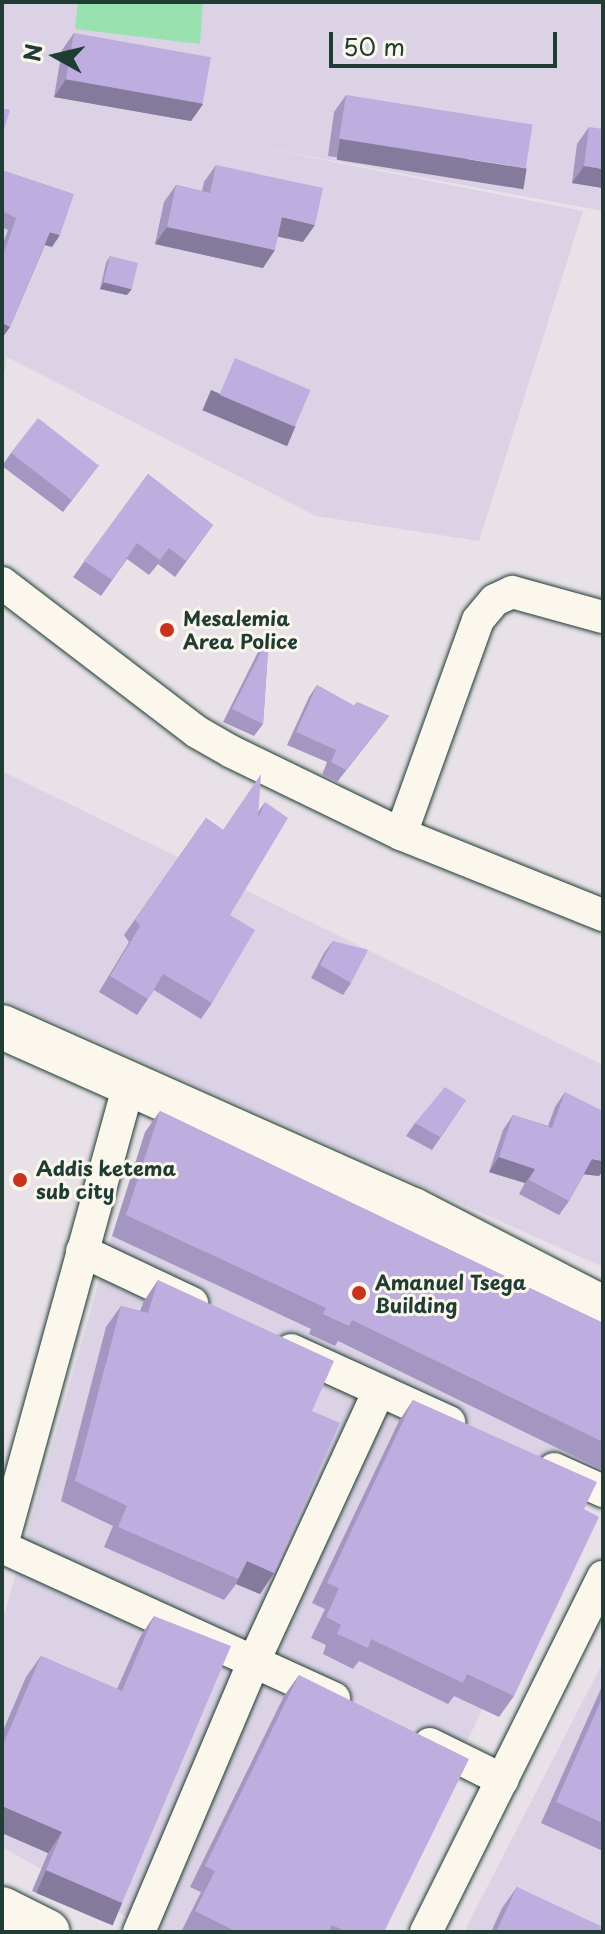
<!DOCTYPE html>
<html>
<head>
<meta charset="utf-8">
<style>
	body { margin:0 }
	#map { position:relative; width:605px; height:1934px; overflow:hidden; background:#e8e1e8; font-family:"Playpen Sans",sans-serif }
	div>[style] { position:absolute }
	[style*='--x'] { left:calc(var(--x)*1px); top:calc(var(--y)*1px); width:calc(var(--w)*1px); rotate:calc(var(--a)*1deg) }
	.built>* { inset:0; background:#dbd2e5 }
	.green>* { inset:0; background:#99e1af }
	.roads { filter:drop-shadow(0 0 2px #1f3d34) drop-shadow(0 0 2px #1f3d34) }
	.minor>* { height:32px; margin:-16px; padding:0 16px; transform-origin:16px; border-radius:16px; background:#fbf7ec }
	.secondary>* { height:44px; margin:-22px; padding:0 22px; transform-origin:22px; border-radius:22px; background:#fbf7ec }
	.wall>* { inset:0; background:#a396c0 }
	.shaded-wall>* { inset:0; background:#847a9c; transform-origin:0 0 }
	.building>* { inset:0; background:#bdaedf; transform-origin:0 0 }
	.dots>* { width:22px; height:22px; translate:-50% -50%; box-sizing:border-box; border:4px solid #fbf7ec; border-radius:50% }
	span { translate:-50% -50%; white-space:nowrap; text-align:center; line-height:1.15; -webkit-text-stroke:6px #fbf7ec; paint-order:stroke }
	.poi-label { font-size:20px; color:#1f3d34; font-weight:700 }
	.left { translate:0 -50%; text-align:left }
	.frame { position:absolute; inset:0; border:4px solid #1f3d34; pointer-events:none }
	.north { position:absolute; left:16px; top:16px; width:80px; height:80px; -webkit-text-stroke:6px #fbf7ec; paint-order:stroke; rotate:278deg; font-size:22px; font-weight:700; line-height:32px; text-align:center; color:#1f3d34 }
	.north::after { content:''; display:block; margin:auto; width:28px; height:36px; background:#1f3d34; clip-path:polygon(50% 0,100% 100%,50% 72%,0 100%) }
	.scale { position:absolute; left:329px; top:32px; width:228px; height:36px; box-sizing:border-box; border:4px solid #1f3d34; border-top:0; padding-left:10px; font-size:24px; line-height:28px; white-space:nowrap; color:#1f3d34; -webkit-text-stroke:6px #fbf7ec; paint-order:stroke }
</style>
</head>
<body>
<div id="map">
	<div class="built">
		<i style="clip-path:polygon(2px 2px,603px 2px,603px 211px,232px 142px,583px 211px,479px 541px,316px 516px,7px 357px,2px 387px)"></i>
		<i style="clip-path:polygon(2px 771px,603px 1065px,603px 1267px,2px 999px)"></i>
		<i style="clip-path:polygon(112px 1236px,603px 1465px,373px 1932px,154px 1932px,2px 1847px,2px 1622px)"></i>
		<i style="clip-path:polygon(603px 1662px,603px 1932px,464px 1932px)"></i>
	</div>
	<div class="green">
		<i style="clip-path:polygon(78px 2px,203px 2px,200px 44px,75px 29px)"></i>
	</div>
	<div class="roads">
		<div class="minor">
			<i style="--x:2;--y:583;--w:245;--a:37.4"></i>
			<i style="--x:197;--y:732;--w:40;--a:29.7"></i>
			<i style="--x:232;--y:752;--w:188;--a:25.9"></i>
			<i style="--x:401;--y:834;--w:218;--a:21.9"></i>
			<i style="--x:401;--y:834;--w:227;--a:-70.2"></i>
			<i style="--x:478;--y:620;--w:26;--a:-50"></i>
			<i style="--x:495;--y:600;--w:19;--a:-25"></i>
			<i style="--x:512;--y:592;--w:94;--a:15.4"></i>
			<i style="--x:82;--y:1251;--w:122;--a:25.3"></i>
			<i style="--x:291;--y:1350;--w:174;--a:24.5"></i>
			<i style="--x:554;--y:1469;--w:54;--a:24.2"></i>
			<i style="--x:2;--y:1545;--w:479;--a:-74.6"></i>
			<i style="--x:2;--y:1547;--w:365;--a:24.5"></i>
			<i style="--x:430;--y:1744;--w:81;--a:26.3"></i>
			<i style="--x:139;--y:1932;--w:297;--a:-67"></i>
			<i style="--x:255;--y:1659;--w:295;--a:-65.2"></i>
			<i style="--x:426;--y:1932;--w:397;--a:-63.5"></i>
		</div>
		<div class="secondary">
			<i style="--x:2;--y:1027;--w:450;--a:24"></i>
			<i style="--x:413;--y:1210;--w:214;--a:27.3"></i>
			<i style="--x:2;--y:1909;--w:51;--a:26.6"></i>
		</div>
	</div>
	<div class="wall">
		<i style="clip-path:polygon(74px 33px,203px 104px,191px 121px,54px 97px,62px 50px)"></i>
		<i style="clip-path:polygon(346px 95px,515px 184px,328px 156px,334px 112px)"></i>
		<i style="clip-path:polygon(589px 127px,603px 188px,572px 183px,577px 144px)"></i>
		<i style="clip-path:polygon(216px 165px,303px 242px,278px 236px,263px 268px,155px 244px,164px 202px,176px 185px,202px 191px,204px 182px)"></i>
		<i style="clip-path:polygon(2px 170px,52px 247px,45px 245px,10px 327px,2px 338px,2px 246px,8px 230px,2px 227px)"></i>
		<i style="clip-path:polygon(110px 256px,127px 295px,100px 289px,106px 263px)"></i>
		<i style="clip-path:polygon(11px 453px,99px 465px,63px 512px,2px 466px)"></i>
		<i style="clip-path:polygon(148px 474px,213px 525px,175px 577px,158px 564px,149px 575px,127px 559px,101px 596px,73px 577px)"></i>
		<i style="clip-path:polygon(269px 636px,263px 724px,254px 736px,223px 722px,260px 648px)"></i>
		<i style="clip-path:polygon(317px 685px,354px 706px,357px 702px,389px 716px,337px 782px,322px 775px,327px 762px,287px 745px,309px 697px)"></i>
		<i style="clip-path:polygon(265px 802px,230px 915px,212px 1003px,201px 1019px,154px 990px,137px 1015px,99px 992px,129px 942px,124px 935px,206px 818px,223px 830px,258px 812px)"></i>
		<i style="clip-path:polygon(333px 941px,351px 983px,343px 995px,311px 978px,324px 953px)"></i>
		<i style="clip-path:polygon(565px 1092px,599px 1176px,584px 1174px,569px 1201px,559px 1215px,519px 1194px,525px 1183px,489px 1172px,503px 1130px,513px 1115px,548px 1126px,555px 1107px)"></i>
		<i style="clip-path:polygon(466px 1100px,432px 1150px,406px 1136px,415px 1123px)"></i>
		<i style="clip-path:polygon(160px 1111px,603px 1323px,603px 1465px,600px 1469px,338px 1341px,335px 1346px,309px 1334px,311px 1329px,112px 1236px,145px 1132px)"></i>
		<i style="clip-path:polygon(158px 1280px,312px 1411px,274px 1573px,260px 1594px,236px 1584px,224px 1600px,104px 1547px,113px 1526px,61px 1501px,106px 1327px,121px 1306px,140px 1311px,144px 1301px)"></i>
		<i style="clip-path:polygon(413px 1400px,584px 1509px,514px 1696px,499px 1717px,454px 1696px,448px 1704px,359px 1661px,353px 1669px,323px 1654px,326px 1645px,311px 1638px,325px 1609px,312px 1603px,399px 1421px)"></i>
		<i style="clip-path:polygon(154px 1616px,107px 1923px,32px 1891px,48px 1853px,2px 1833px,2px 1733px,26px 1677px,41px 1656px,117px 1689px,140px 1637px)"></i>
		<i style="clip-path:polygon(299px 1675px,384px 1932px,181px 1932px,201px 1892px,190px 1887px,284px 1696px)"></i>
		<i style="clip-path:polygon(603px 1684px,603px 1851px,541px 1823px)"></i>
		<i style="clip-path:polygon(517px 1887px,603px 1932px,491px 1932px,502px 1908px)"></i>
	</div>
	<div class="shaded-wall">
		<i style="clip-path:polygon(66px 79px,203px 104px,191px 121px,54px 97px)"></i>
		<i style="left:340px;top:139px;width:189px;height:21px;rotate:9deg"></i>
		<i style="clip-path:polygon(584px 166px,603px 169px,603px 188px,572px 183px)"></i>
		<i style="clip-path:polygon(282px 217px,315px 225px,303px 242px,270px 235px)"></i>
		<i style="clip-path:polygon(167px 227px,275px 250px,263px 268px,155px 244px)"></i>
		<i style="clip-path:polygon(50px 232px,60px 235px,52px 247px,42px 244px)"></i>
		<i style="clip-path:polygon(104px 282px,132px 289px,127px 295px,100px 289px)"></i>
		<i style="clip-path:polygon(2px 323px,10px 327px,2px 338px)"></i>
		<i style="left:211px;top:390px;width:92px;height:22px;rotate:23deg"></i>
		<i style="clip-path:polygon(499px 1157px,535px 1169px,525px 1183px,489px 1172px)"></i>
		<i style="clip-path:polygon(592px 1159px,603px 1161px,603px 1171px,599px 1176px,581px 1174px)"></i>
		<i style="clip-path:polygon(247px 1561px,274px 1573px,260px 1594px,236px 1584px)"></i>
		<i style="clip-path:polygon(2px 1806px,62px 1832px,48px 1853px,2px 1833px)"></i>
		<i style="left:46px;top:1870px;width:83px;height:25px;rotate:23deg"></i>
	</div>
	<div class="building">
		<i style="left:74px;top:33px;width:139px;height:47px;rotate:10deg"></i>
		<i style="left:346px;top:95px;width:189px;height:44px;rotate:9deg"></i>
		<i style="clip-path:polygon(2px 108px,10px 110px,2px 135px)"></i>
		<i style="clip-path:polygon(589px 127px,603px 129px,603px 169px,584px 166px)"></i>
		<i style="clip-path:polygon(216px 165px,323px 188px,315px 225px,282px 217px,275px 250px,167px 227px,176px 185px,210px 193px)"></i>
		<i style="clip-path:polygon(2px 170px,74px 194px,60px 235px,50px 232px,10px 327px,2px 323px,2px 258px,16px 218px,2px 211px)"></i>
		<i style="left:110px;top:256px;width:29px;height:27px;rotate:14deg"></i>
		<i style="left:235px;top:358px;width:82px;height:40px;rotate:23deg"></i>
		<i style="left:38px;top:418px;width:77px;height:44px;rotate:38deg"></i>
		<i style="clip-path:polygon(148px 474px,213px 525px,186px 561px,169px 548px,160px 560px,137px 543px,112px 580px,84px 561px)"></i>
		<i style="clip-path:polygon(269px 636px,263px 724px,232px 709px)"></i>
		<i style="clip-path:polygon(317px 685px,355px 706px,357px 702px,389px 716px,346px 770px,331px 762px,336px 750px,296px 732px)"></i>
		<i style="clip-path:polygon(261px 774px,258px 818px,265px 802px,288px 818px,230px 915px,255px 930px,212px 1003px,163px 974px,148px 999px,110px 976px,140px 926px,135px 920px,206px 818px,223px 830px)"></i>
		<i style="clip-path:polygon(333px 941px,368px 950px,351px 983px,320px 965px)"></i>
		<i style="clip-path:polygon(445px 1087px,466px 1100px,440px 1137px,415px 1123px)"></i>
		<i style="clip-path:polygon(565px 1092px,603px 1111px,603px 1161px,592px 1159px,569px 1201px,529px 1180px,535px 1169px,499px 1157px,513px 1115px,552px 1128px)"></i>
		<i style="clip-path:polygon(160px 1111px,603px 1323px,603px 1442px,352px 1320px,349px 1326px,323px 1314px,326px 1308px,126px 1215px)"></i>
		<i style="clip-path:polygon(158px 1280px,334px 1361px,312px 1411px,340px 1423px,274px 1573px,247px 1561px,238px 1579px,118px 1527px,127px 1506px,75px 1481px,121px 1306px,148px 1313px)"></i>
		<i style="clip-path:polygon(413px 1400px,597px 1482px,584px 1509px,599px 1517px,514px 1696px,467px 1674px,463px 1683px,371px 1639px,368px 1648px,337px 1634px,341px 1625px,326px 1617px,339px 1588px,327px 1583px)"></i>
		<i style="clip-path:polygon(154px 1616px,231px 1646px,122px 1903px,46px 1870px,62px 1832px,2px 1806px,2px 1747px,41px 1656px,122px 1691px)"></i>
		<i style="clip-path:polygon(299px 1675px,469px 1759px,384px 1932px,347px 1932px,332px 1925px,328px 1932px,237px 1932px,195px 1911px,215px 1871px,205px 1866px)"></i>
		<i style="clip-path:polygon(603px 1696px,603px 1823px,556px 1802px)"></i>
		<i style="clip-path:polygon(517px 1887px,603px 1927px,603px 1932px,496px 1932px)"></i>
	</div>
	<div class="dots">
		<i style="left:167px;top:630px;background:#c8321e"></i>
		<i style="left:20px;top:1180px;background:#c8321e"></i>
		<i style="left:359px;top:1293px;background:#c8321e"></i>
	</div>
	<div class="poi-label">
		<span class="left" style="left:183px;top:630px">Mesalemia<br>Area Police</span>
		<span class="left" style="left:36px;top:1180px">Addis ketema<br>sub city</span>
		<span class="left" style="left:375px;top:1294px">Amanuel Tsega<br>Building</span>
	</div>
	<div class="frame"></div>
	<div class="north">N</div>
	<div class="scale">50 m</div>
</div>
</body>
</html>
